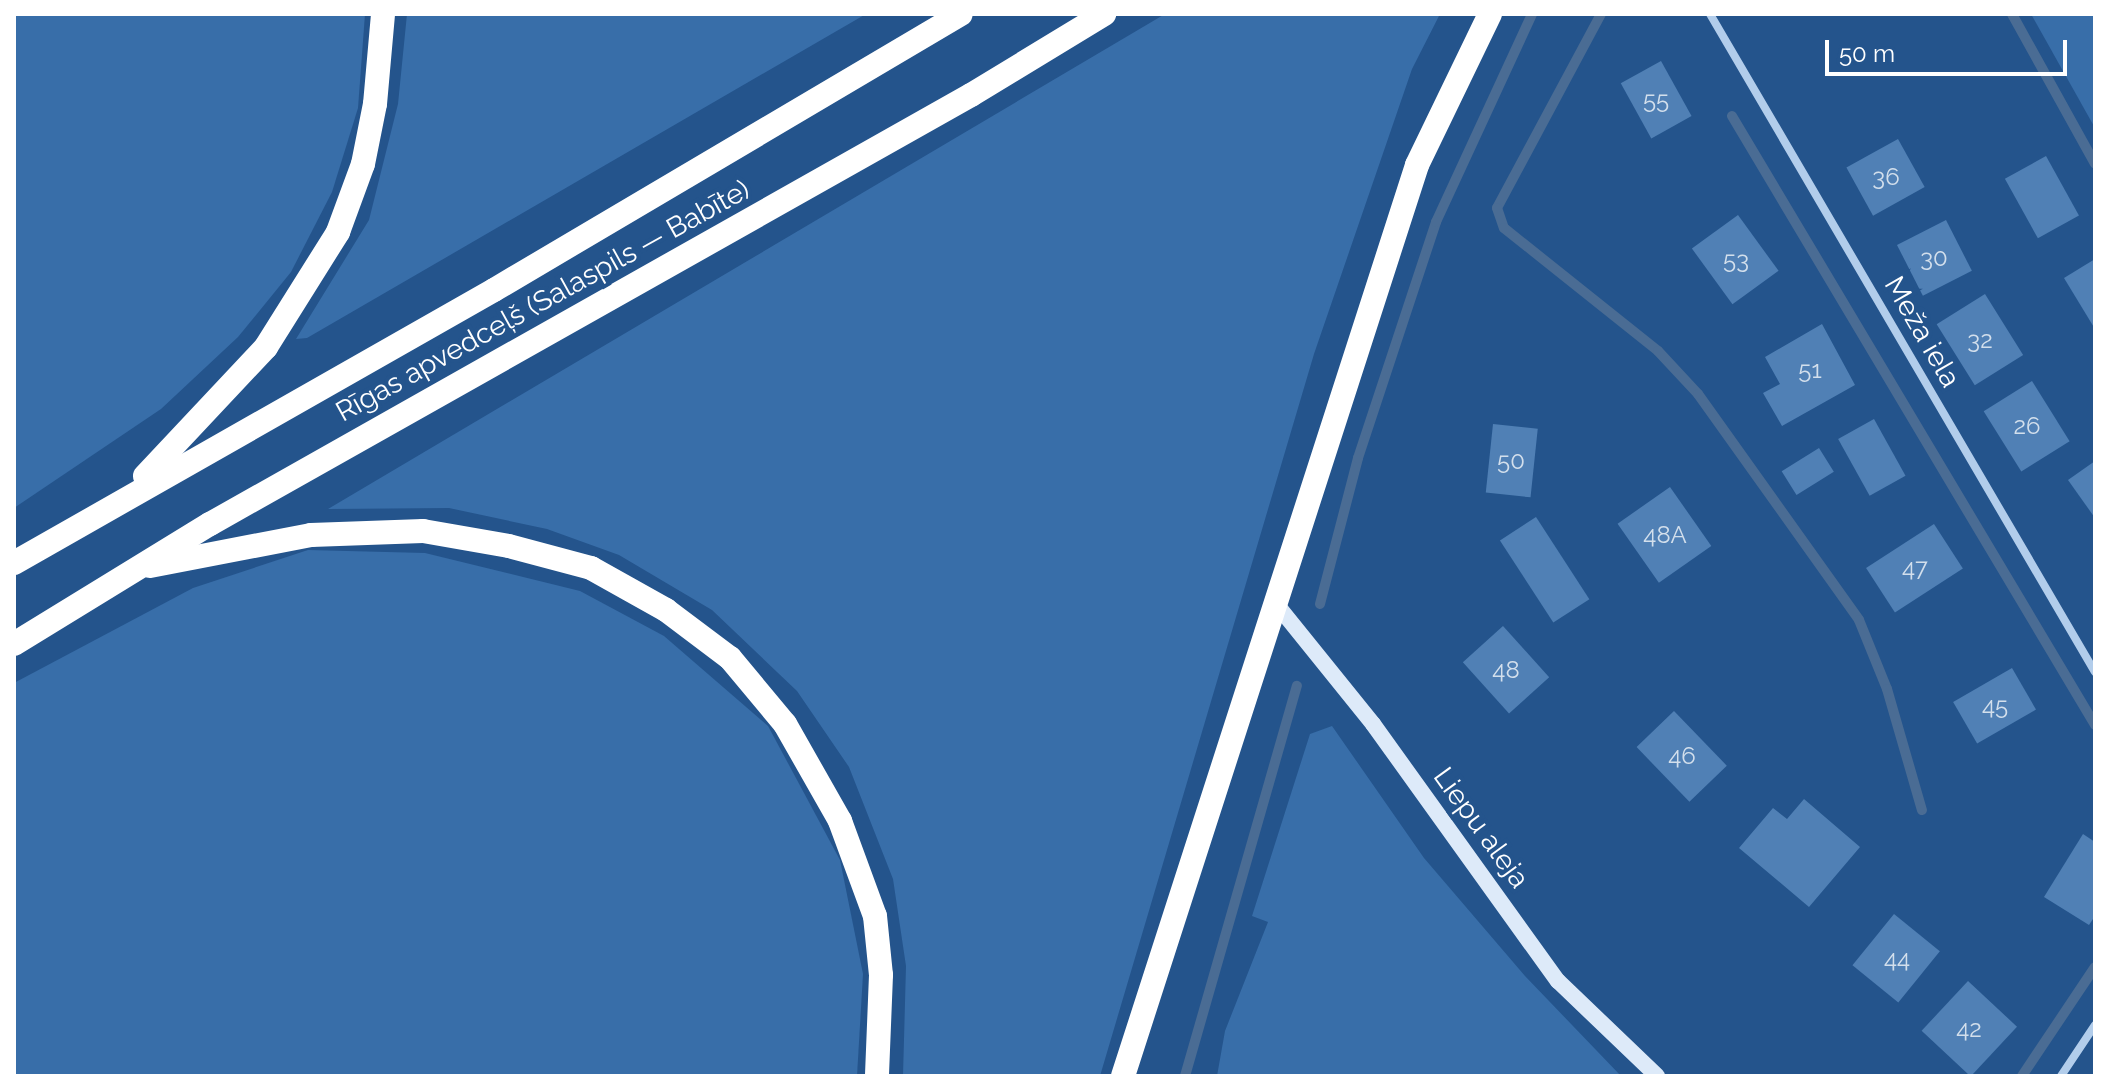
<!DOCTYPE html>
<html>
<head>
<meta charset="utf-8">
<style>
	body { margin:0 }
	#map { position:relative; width:2109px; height:1090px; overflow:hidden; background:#24548c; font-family:Raleway,sans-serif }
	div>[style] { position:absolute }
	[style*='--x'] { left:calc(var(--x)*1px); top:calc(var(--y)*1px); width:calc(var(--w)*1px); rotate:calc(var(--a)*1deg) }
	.green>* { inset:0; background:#386ea9 }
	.stream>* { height:10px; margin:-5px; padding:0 5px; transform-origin:5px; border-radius:5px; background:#4a6c94 }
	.building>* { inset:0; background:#5080b5; transform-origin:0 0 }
	.street>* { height:8px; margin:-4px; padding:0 4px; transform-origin:4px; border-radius:4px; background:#b2cdeb }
	.secondary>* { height:16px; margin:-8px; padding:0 8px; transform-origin:8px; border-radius:8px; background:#ddeaf9 }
	.highway>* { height:24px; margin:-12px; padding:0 12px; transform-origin:12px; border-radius:12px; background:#fff }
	span { translate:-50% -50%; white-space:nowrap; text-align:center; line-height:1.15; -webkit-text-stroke:8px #24548c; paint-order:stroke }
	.number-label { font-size:24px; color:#d3dfec }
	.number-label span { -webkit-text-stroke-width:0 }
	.street-label { font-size:28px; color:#fff }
	.frame { position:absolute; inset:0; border:16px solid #fff; pointer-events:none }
	.scale { position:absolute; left:1825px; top:40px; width:242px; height:36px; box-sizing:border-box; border:4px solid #fff; border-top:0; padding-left:10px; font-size:24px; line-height:28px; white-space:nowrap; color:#fff; -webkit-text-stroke:6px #24548c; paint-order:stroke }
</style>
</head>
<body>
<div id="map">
	<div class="green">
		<i style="clip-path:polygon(14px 14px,365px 14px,358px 108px,332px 192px,291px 272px,238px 337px,161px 409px,14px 508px)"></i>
		<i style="clip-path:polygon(407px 14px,866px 14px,307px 338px,296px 339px,369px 220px,398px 104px)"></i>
		<i style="clip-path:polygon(1165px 14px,1440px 14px,1412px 69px,1314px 354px,1100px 1076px,903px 1076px,906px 966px,893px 879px,849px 767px,797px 691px,712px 610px,619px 555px,547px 529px,449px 508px,328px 509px)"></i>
		<i style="clip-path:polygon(2031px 14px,2095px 14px,2095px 128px)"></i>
		<i style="clip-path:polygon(308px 550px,425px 553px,580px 591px,664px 636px,768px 726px,840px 860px,863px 974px,857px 1076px,14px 1076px,14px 683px,193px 588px)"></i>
		<i style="clip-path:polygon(1332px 726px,1424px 858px,1525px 976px,1621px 1076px,1217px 1076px,1225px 1031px,1268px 922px,1252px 916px,1310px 734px)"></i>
	</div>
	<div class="stream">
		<i style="--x:1601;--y:14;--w:220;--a:118.2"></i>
		<i style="--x:1497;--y:208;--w:21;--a:71"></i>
		<i style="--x:1504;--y:228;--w:197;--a:38.6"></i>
		<i style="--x:1658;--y:351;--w:59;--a:47.1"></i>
		<i style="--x:1698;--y:394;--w:277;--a:54.5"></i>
		<i style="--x:1859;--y:620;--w:74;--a:67.9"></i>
		<i style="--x:1887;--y:689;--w:126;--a:73.9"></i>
		<i style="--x:2012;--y:14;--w:171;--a:61"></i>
		<i style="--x:1732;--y:116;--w:709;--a:59.2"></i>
		<i style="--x:1320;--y:604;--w:151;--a:-75.4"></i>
		<i style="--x:1358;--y:458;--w:249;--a:-71.7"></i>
		<i style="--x:1436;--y:222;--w:229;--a:-65.2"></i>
		<i style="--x:1185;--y:1076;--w:406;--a:-74"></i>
		<i style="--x:2022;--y:1076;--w:131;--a:-56.2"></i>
	</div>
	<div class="building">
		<i style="left:1661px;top:61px;width:63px;height:46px;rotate:61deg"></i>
		<i style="left:1898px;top:139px;width:55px;height:59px;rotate:61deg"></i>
		<i style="left:2046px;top:156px;width:68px;height:47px;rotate:61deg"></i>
		<i style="left:1738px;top:215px;width:69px;height:57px;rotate:54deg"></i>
		<i style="left:1946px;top:220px;width:57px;height:55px;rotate:63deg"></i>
		<i style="clip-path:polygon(2095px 259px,2095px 329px,2064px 278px)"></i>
		<i style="left:1985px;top:294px;width:72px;height:57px;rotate:58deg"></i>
		<i style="clip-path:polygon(1822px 324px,1855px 385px,1782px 426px,1763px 393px,1780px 384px,1765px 357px)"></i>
		<i style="left:2032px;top:381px;width:71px;height:57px;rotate:58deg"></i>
		<i style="left:1874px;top:419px;width:65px;height:41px;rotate:61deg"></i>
		<i style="left:1493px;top:424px;width:45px;height:69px;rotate:6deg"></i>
		<i style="left:1819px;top:448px;width:28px;height:44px;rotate:58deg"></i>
		<i style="clip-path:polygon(2095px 461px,2095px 518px,2068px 480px)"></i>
		<i style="left:1670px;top:487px;width:72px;height:64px;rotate:55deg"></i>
		<i style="left:1536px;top:517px;width:98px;height:43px;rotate:57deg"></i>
		<i style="left:1934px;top:524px;width:53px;height:81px;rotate:57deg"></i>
		<i style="left:1503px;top:626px;width:69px;height:54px;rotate:48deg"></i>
		<i style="left:2012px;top:668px;width:48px;height:68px;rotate:60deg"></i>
		<i style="left:1674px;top:711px;width:76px;height:52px;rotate:46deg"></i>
		<i style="clip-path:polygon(1804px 799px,1860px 847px,1809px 907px,1739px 848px,1773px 808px,1787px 819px)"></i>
		<i style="clip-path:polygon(2083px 834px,2095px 842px,2095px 916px,2089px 925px,2044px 897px)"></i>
		<i style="left:1894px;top:914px;width:59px;height:66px;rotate:39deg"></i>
		<i style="left:1968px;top:981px;width:67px;height:68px;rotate:43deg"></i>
	</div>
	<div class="street">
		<i style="--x:1710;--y:14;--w:762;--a:59.67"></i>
		<i style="--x:2061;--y:1076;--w:61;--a:-56.3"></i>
	</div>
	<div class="secondary">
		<i style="--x:1273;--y:600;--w:159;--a:51.1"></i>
		<i style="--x:1373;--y:724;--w:317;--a:54.3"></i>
		<i style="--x:1558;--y:981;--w:137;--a:43.8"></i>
	</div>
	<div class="highway">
		<i style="--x:145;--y:476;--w:177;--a:-46.8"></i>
		<i style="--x:266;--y:347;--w:136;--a:-57.9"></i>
		<i style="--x:338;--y:232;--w:72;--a:-69.8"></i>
		<i style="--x:363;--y:164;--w:61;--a:-78.7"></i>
		<i style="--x:375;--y:104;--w:90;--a:-84.9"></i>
		<i style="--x:14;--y:563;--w:552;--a:-29.63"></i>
		<i style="--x:494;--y:290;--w:542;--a:-30.58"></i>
		<i style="--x:150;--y:566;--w:164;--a:-10.9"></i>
		<i style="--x:311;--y:535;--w:112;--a:-2"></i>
		<i style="--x:423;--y:531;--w:87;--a:9.9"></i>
		<i style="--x:509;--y:546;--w:85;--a:15"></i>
		<i style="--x:591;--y:568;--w:86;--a:29.2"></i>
		<i style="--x:666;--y:610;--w:80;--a:36.9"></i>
		<i style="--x:730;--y:658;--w:86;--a:50.2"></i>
		<i style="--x:785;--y:724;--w:112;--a:60.4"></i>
		<i style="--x:840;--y:821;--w:101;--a:69.8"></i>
		<i style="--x:875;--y:916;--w:59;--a:84.2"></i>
		<i style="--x:881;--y:975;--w:101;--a:92.3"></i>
		<i style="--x:14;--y:644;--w:230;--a:-31.5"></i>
		<i style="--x:210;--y:524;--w:874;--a:-29.41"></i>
		<i style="--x:971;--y:95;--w:156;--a:-31.3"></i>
		<i style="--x:1123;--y:1076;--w:957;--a:-72.11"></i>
		<i style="--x:1417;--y:165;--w:168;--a:-64.2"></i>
	</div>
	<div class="number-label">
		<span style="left:1656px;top:100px">55</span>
		<span style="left:1886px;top:177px">36</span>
		<span style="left:1934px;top:258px">30</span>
		<span style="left:1736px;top:260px">53</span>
		<span style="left:1980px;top:340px">32</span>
		<span style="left:1810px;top:370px">51</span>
		<span style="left:2027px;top:426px">26</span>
		<span style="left:1511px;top:461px">50</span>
		<span style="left:1665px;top:535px">48A</span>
		<span style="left:1915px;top:568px">47</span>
		<span style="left:1506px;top:670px">48</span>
		<span style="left:1995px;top:706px">45</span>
		<span style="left:1682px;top:756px">46</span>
		<span style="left:1897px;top:959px">44</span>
		<span style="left:1969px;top:1029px">42</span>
	</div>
	<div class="street-label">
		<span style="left:543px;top:301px;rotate:-29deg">Rīgas apvedceļš (Salaspils — Babīte)</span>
		<span style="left:1922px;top:332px;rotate:60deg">Meža iela</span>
		<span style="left:1481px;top:828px;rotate:54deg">Liepu aleja</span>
	</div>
	<div class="frame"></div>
	<div class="scale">50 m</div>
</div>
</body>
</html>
